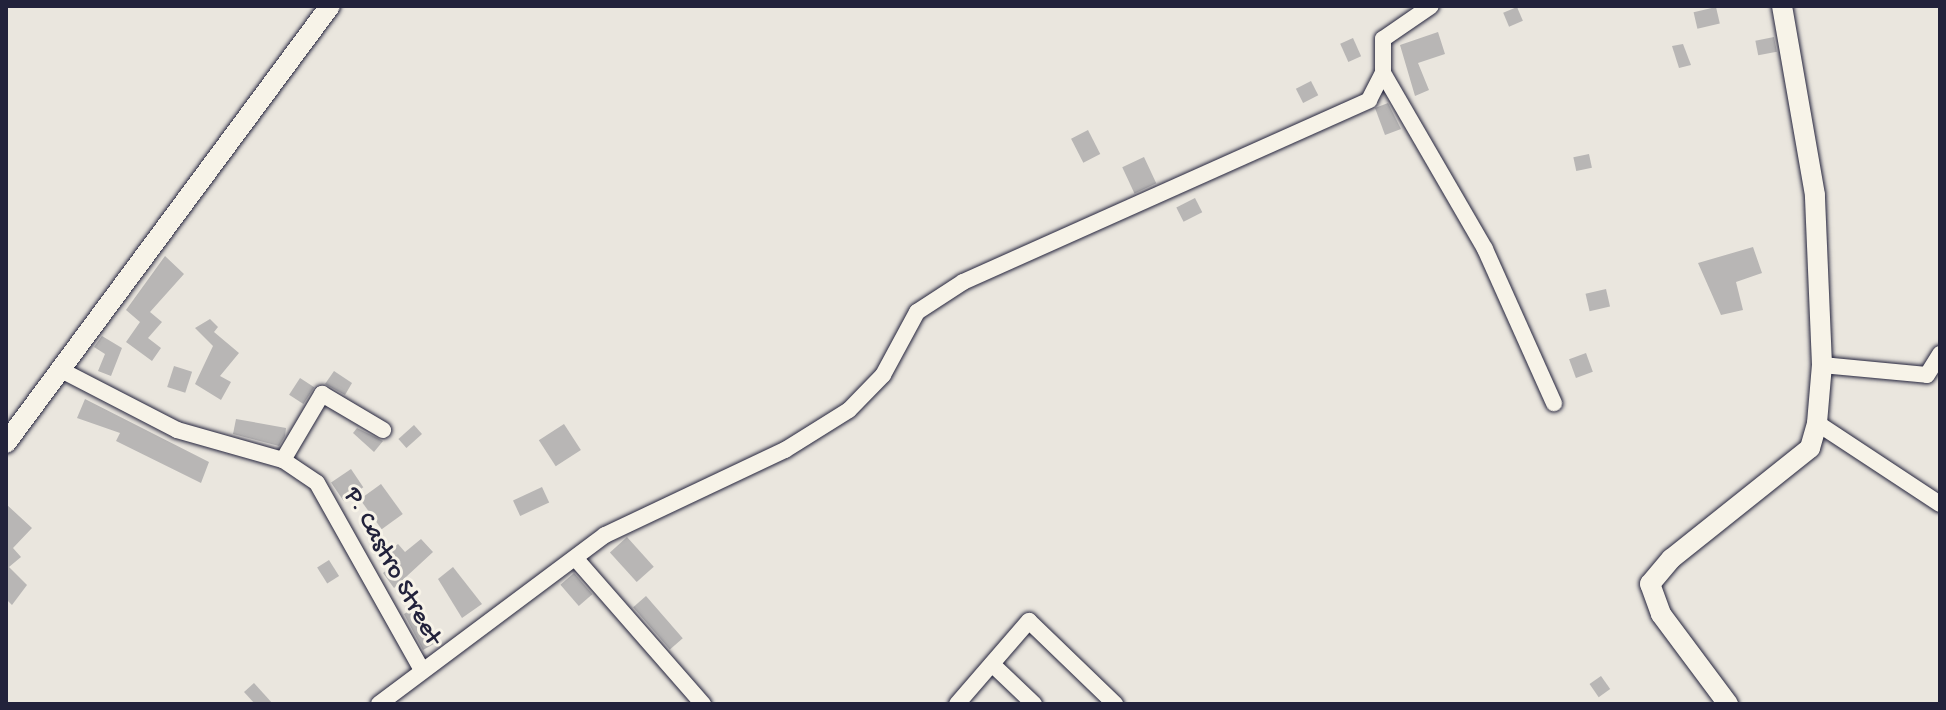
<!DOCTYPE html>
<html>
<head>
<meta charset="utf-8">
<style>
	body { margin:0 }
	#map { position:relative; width:1946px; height:710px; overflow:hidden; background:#eae6de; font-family:"Gochi Hand",sans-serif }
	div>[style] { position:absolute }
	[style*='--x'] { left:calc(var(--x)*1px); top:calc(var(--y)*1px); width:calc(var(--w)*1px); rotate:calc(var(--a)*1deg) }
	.building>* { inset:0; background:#b8b6b5; transform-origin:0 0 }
	.roads { filter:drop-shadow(0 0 2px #22223b) drop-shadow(0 0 2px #22223b) }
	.minor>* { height:16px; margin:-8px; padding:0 8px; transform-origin:8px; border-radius:8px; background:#f7f3e8 }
	.tertiary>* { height:20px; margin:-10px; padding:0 10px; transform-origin:10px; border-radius:10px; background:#f7f3e8 }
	span { translate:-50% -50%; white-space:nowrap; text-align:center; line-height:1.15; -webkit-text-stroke:6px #f7f3e8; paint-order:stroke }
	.street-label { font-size:26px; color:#22223b }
	.frame { position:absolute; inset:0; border:8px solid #22223b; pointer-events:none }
</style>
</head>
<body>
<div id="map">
	<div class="building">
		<i style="left:1517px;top:7px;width:15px;height:15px;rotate:67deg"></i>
		<i style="left:1716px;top:7px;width:17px;height:23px;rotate:77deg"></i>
		<i style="clip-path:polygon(1438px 32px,1445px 54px,1418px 63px,1429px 90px,1415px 96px,1400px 45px)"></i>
		<i style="left:1774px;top:37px;width:15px;height:19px;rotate:79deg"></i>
		<i style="left:1353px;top:38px;width:20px;height:14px;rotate:66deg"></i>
		<i style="clip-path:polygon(1683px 44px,1691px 65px,1679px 68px,1672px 46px)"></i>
		<i style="left:1311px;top:81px;width:16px;height:17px;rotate:63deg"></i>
		<i style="clip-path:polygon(1388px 103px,1401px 129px,1385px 135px,1375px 108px)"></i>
		<i style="left:1088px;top:130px;width:27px;height:19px;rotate:63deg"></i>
		<i style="left:1589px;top:154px;width:14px;height:16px;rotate:78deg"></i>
		<i style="left:1144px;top:157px;width:29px;height:24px;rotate:65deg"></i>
		<i style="left:1195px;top:198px;width:16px;height:21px;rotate:63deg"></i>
		<i style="clip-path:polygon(1753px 247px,1762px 273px,1736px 282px,1743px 310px,1721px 315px,1698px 263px)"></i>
		<i style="clip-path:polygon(165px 256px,184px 274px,150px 312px,162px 322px,148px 338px,161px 348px,152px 361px,126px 342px,140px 322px,126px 310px)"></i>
		<i style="left:1606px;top:289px;width:18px;height:21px;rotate:77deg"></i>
		<i style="clip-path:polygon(210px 319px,218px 327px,214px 332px,239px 353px,220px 376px,231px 382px,221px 400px,195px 384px,213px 346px,195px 328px)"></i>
		<i style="clip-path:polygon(102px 336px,122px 348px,111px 376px,98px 371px,105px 354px,94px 347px)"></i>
		<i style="left:1586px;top:353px;width:20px;height:18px;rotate:70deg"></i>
		<i style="left:174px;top:366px;width:19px;height:22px;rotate:18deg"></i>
		<i style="clip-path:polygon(334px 371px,352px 383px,345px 395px,325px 384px)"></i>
		<i style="left:300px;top:378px;width:17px;height:20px;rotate:33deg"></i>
		<i style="clip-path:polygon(85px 399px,209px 462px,201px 483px,116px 441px,120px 433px,77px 418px)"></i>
		<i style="clip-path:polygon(236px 419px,286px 428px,285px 436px,279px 446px,233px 434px)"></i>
		<i style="left:564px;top:424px;width:31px;height:30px;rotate:57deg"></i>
		<i style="left:414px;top:425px;width:12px;height:21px;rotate:48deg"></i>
		<i style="clip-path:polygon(357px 428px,383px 441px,374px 452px,353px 433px)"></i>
		<i style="left:351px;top:469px;width:22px;height:24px;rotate:56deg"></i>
		<i style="left:381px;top:484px;width:37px;height:26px;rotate:54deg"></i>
		<i style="left:542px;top:487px;width:17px;height:32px;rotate:65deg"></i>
		<i style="clip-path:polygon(6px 504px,32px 528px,13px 548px,21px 557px,9px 567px,27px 585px,12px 605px,6px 599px)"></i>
		<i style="left:627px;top:537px;width:40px;height:23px;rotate:48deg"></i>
		<i style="clip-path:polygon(421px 539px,433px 552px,394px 588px,383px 573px,393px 565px,385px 555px,398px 544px,405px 552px)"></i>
		<i style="left:329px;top:560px;width:19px;height:14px;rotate:58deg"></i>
		<i style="clip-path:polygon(453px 567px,482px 604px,462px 618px,438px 579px)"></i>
		<i style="left:574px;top:573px;width:28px;height:18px;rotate:49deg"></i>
		<i style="left:646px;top:596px;width:56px;height:17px;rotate:49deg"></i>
		<i style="clip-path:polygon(417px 606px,439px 641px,423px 650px,404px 614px)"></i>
		<i style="left:1601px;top:676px;width:16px;height:14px;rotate:55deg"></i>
		<i style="clip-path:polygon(254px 683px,273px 704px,255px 704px,244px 692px)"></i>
	</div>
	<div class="roads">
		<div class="minor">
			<i style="--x:1383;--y:73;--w:203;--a:59.9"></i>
			<i style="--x:1485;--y:249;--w:169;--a:65.9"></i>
			<i style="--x:1822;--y:365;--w:105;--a:5.4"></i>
			<i style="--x:1927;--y:375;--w:25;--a:-58"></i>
			<i style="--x:61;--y:370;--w:131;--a:27.3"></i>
			<i style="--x:177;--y:430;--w:110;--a:15.8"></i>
			<i style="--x:283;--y:460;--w:41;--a:34.1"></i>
			<i style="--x:317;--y:483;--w:212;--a:60.7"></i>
			<i style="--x:1817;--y:423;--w:147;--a:33.4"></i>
			<i style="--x:283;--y:460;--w:77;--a:-59.4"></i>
			<i style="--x:322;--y:394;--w:71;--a:30.5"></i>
			<i style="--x:576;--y:559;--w:193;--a:48.8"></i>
			<i style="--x:992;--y:664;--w:58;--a:43.6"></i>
			<i style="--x:379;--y:704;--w:282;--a:-36.8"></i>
			<i style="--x:605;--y:535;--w:199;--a:-25.3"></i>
			<i style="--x:785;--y:450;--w:75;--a:-32"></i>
			<i style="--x:849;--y:410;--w:49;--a:-45.8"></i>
			<i style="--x:883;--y:375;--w:72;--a:-61.6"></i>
			<i style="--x:917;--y:312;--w:55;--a:-33.1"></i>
			<i style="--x:963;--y:282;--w:445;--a:-24.1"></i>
			<i style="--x:1369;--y:100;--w:30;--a:-63"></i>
			<i style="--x:1383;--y:73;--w:34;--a:-90"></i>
			<i style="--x:1383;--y:39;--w:58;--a:-34.5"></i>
			<i style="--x:957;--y:704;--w:110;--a:-49.1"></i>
			<i style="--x:1029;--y:621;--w:120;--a:44"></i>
		</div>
		<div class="tertiary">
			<i style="--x:6;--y:443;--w:544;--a:-53.45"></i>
			<i style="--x:1728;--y:704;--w:112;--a:-126.7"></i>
			<i style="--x:1661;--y:614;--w:32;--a:-110"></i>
			<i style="--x:1650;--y:584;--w:33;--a:-50"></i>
			<i style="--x:1671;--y:559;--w:178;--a:-38.6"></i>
			<i style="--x:1810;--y:448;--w:26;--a:-74"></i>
			<i style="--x:1817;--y:423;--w:58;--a:-85.1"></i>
			<i style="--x:1822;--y:365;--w:170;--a:-92.4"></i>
			<i style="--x:1815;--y:195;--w:192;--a:-99.9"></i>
		</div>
	</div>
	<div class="street-label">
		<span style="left:391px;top:567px;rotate:61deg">P. Castro Street</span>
	</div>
	<div class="frame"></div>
</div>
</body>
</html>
